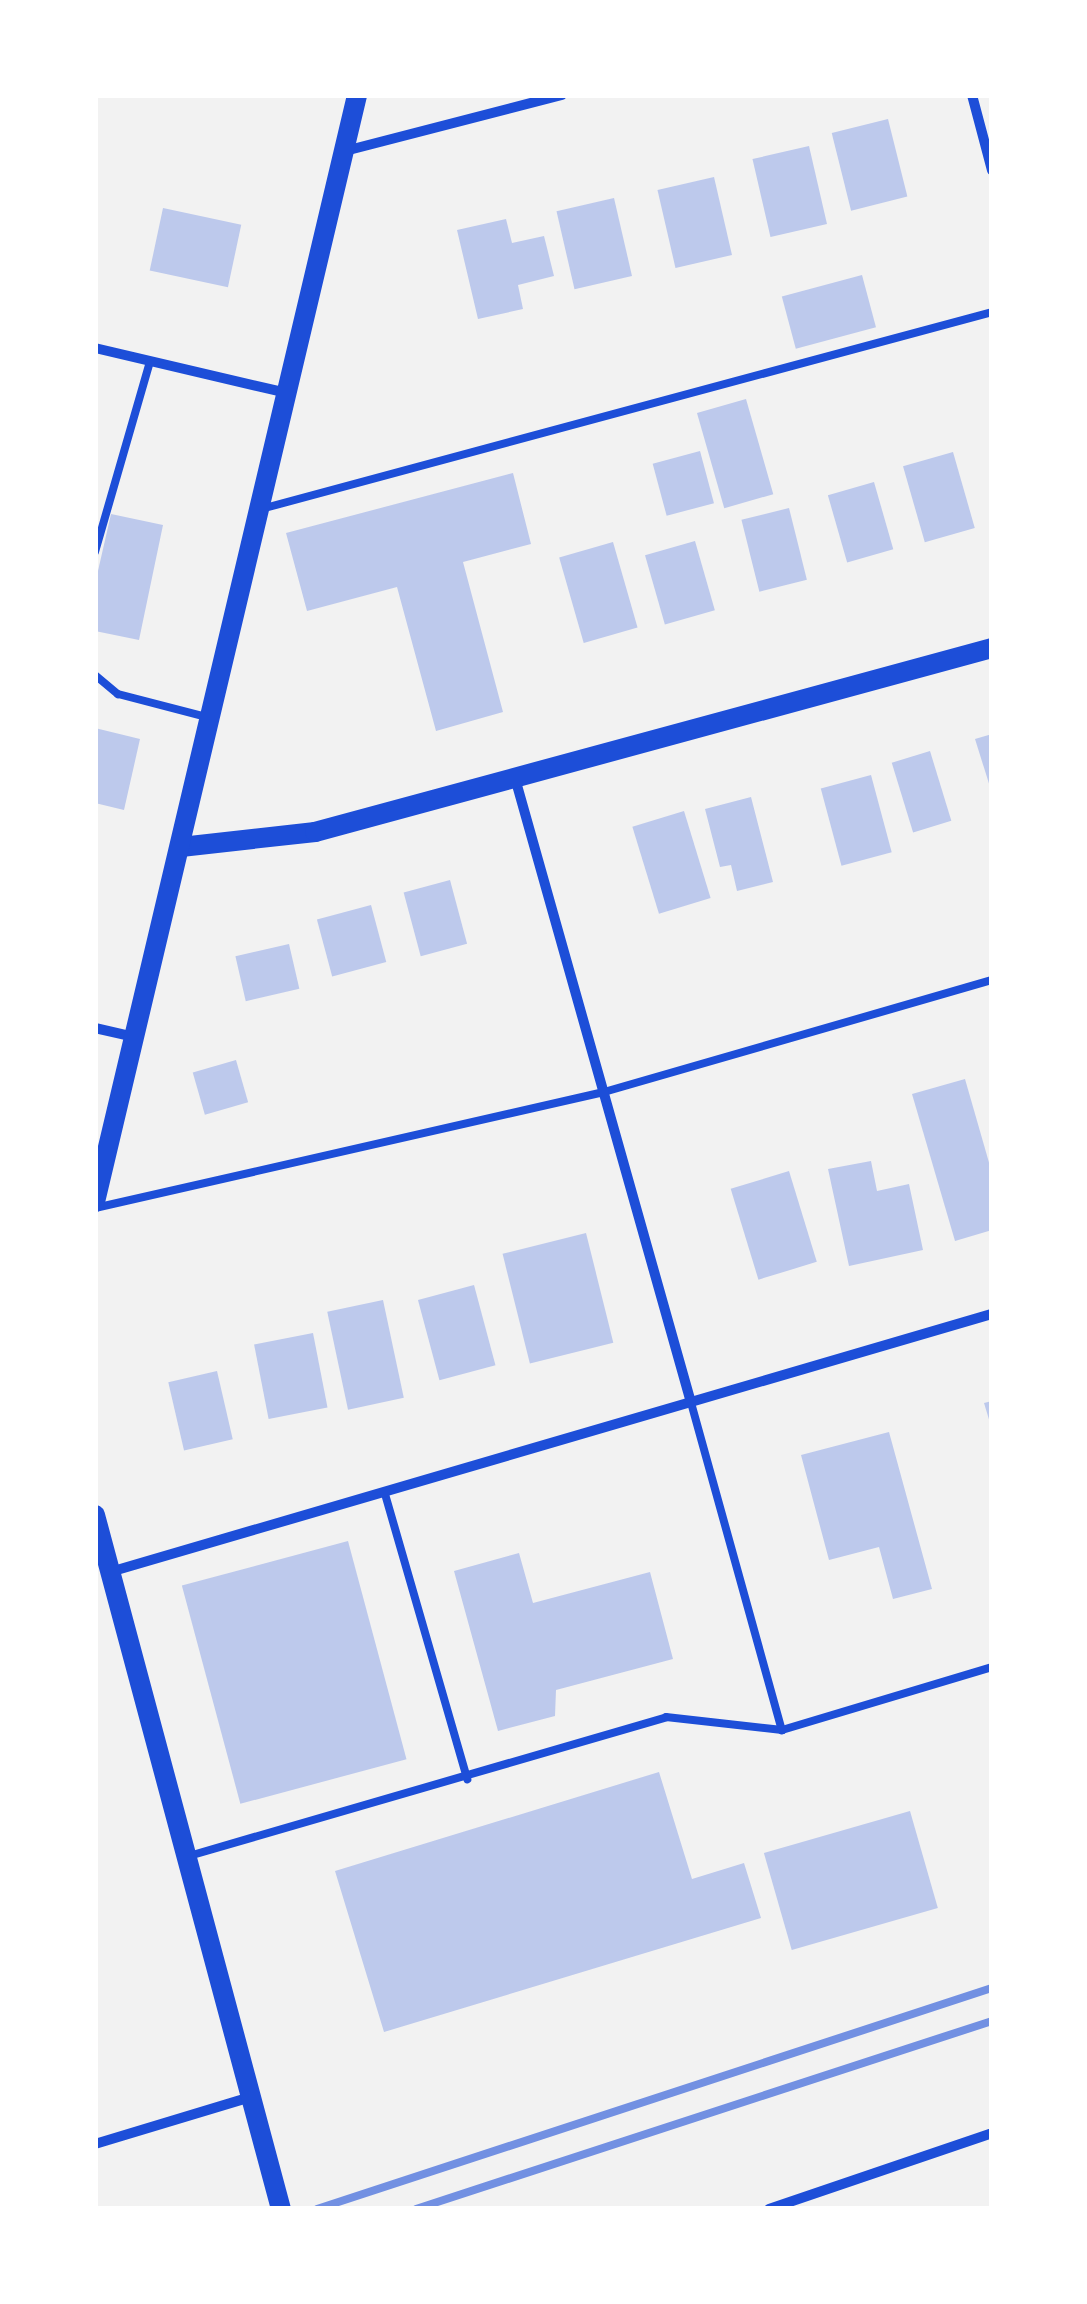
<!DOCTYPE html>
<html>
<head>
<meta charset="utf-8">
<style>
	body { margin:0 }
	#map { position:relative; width:1087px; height:2304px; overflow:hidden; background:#f2f2f2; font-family:"Varela Round",sans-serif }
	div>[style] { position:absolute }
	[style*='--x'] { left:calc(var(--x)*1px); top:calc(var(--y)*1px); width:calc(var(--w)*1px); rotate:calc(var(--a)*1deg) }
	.building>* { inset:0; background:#bdc9ec; transform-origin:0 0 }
	.service>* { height:8px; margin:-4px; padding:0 4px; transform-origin:4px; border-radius:4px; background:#1d4ed8 }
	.minor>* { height:10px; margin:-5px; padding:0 5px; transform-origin:5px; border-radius:5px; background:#1d4ed8 }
	.secondary>* { height:20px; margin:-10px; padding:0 10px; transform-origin:10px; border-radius:10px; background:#1d4ed8 }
	.rail>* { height:8px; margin:-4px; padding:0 4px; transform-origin:4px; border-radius:4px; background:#7290e2 }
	span { translate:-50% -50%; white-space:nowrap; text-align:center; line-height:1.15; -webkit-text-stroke:10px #fff; paint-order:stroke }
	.frame { position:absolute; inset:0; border:98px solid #fff; pointer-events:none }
</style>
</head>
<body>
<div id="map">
	<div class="building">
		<i style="left:888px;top:119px;width:80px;height:58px;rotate:76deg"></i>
		<i style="left:809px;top:146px;width:80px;height:58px;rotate:77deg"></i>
		<i style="left:714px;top:177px;width:80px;height:58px;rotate:77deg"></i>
		<i style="left:614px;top:198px;width:80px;height:59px;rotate:77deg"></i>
		<i style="left:163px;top:208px;width:80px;height:64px;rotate:12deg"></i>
		<i style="clip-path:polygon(506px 219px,512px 243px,544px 236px,554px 276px,518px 285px,523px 309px,478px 319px,457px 230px)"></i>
		<i style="left:862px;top:275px;width:54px;height:83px;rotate:75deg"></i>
		<i style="left:746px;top:399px;width:99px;height:51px;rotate:74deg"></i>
		<i style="left:700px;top:451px;width:54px;height:49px;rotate:75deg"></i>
		<i style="left:953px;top:452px;width:79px;height:52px;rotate:74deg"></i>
		<i style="clip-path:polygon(513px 473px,531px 544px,463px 562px,503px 712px,436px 731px,397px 587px,307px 611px,286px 533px)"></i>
		<i style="left:874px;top:482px;width:70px;height:48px;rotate:74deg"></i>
		<i style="left:789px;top:508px;width:74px;height:49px;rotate:76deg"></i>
		<i style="clip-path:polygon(111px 514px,163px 525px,139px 640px,95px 631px,95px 584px)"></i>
		<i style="left:695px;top:541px;width:72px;height:52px;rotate:74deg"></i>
		<i style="left:613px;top:542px;width:89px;height:56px;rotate:74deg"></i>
		<i style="clip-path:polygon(95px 728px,140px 739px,124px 810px,95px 803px)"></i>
		<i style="clip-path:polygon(992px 734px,992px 790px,991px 790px,975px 739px)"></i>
		<i style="left:930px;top:751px;width:73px;height:40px;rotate:73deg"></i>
		<i style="left:871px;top:775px;width:80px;height:52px;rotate:75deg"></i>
		<i style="clip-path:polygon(751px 797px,773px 882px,737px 891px,731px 865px,720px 867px,705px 809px)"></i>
		<i style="left:684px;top:811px;width:91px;height:54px;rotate:73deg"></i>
		<i style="left:450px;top:880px;width:66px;height:48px;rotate:75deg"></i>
		<i style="left:371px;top:905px;width:59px;height:56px;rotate:75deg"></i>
		<i style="left:289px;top:944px;width:46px;height:55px;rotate:77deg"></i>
		<i style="left:236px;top:1060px;width:44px;height:45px;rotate:74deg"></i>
		<i style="clip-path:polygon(965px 1079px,992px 1173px,992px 1230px,955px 1241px,912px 1094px)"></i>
		<i style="clip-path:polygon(871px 1161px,877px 1191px,909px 1184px,923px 1250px,849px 1266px,828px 1169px)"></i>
		<i style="left:789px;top:1171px;width:95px;height:61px;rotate:73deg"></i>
		<i style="left:586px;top:1233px;width:113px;height:86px;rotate:76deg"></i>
		<i style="left:474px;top:1285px;width:83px;height:58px;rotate:75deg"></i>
		<i style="left:383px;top:1300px;width:100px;height:57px;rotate:78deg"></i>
		<i style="left:313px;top:1333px;width:76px;height:60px;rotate:79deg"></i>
		<i style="left:217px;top:1371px;width:70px;height:50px;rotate:77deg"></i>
		<i style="clip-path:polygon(992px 1401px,992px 1426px,991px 1426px,984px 1403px)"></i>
		<i style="clip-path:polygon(889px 1432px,932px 1589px,893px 1599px,879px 1547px,829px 1560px,801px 1455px)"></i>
		<i style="left:348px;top:1541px;width:226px;height:172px;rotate:75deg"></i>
		<i style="clip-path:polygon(519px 1553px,533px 1603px,650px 1572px,673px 1659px,556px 1690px,555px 1716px,498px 1731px,454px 1571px)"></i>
		<i style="clip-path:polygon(659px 1772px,692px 1879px,744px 1863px,761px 1918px,384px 2032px,335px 1871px)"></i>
		<i style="left:910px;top:1811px;width:101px;height:152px;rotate:74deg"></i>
	</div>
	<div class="service">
		<i style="--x:261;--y:509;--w:757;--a:-15.08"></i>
		<i style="--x:95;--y:552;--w:198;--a:-73.9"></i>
		<i style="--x:95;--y:675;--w:30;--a:40"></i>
		<i style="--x:118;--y:694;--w:91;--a:14.6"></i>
		<i style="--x:95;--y:1208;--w:522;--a:-12.84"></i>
		<i style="--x:604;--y:1092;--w:404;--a:-16.1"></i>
		<i style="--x:690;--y:1399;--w:344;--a:74.5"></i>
		<i style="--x:385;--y:1494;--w:297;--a:73.9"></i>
		<i style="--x:189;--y:1856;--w:497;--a:-16.2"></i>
		<i style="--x:666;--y:1717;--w:117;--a:6.4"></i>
		<i style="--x:782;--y:1730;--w:219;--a:-16.7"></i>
	</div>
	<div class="minor">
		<i style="--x:972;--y:95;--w:78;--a:75.1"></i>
		<i style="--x:345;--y:151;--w:224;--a:-14.5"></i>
		<i style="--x:95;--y:348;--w:197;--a:13.2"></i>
		<i style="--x:515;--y:778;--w:645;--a:74.26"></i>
		<i style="--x:95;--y:1028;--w:41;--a:12.7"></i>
		<i style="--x:110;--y:1572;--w:919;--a:-16.31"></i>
		<i style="--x:95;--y:2144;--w:163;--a:-16.8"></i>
		<i style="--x:769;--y:2209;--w:236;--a:-18.8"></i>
	</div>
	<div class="secondary">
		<i style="--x:181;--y:847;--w:135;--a:-6.4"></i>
		<i style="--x:315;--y:832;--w:702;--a:-15.2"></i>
		<i style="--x:95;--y:1202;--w:1138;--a:-76.68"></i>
		<i style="--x:95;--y:1515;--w:718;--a:75"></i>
	</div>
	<div class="rail">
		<i style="--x:317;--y:2209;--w:710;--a:-18.13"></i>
		<i style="--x:416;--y:2209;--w:606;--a:-18.08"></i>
	</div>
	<div class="frame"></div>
</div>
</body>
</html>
